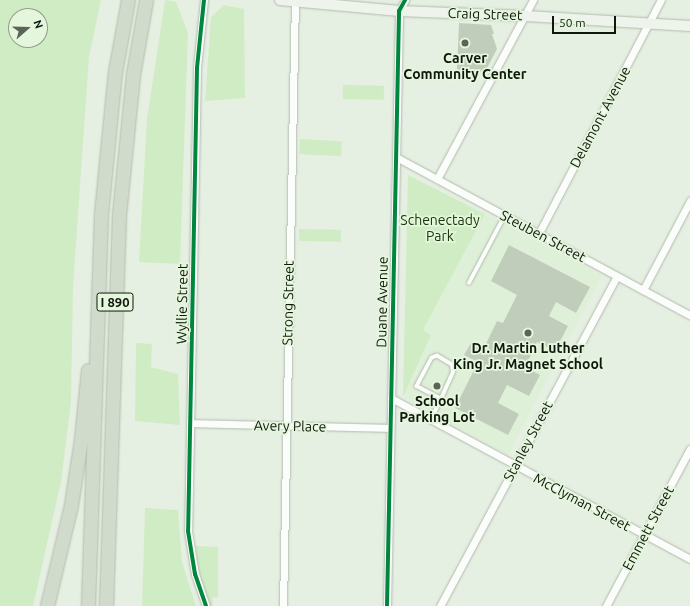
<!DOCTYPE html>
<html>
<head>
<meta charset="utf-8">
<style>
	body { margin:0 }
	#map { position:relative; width:690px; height:606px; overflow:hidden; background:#e6f0e2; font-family:Ubuntu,sans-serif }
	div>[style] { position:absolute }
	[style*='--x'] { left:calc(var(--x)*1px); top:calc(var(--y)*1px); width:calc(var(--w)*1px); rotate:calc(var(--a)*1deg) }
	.built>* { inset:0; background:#dff0d8 }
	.green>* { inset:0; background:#d0ecc5; transform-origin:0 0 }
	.building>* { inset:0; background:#c0cdba }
	.roads { filter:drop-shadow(0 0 1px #b2baaf) drop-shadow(0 0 1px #b2baaf) }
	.lane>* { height:3.5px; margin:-1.75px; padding:0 1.75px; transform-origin:1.75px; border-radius:1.75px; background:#fbfdfb }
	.street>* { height:7px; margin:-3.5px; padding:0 3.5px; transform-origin:3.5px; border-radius:3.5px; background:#fbfdfb }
	.secondary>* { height:10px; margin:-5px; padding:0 5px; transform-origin:5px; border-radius:5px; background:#eef3ec }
	.highway>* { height:13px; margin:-6.5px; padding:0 6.5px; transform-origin:6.5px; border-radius:6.5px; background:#d0dbcb }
	.cycleway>* { height:4px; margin:-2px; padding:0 2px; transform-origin:2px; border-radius:2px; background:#00873e }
	.dots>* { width:11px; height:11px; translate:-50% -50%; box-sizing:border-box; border:2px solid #e4f6dc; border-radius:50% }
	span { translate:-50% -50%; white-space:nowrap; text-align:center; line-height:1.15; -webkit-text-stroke:3.5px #e4f6dc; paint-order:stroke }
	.shield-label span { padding:1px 3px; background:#e4f6dc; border:1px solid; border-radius:3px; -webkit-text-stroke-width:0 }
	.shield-label { font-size:13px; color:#11170f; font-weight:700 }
	.street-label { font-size:14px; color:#11170f }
	.poi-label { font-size:14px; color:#11170f; font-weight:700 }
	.park-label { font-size:14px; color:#173506 }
	.north { position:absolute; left:8px; top:8px; width:40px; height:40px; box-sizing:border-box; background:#e4f6dc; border:1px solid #909d8a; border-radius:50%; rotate:70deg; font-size:11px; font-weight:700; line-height:16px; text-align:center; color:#11170f }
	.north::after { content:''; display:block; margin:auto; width:14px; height:18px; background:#5c6359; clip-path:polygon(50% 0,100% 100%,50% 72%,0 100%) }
	.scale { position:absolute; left:552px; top:16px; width:64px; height:18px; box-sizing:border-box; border:2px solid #11170f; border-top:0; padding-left:5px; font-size:12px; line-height:14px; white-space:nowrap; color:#11170f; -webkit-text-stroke:3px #e4f6dc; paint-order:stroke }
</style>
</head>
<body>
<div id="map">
	<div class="built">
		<i style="clip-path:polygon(485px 214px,602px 276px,508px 455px,403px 397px,431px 335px,423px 330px)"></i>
	</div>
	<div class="green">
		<i style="clip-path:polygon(evenodd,0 0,101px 0,89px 57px,73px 287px,71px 402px,61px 482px,33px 606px,0 606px,0 0,16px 16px,40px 16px,40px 40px,16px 40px,16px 16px)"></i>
		<i style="clip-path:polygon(165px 0,176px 2px,188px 33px,180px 264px,139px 262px,147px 119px)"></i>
		<i style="clip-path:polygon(224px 5px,244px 9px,245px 98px,205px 101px,211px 17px)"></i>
		<i style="left:343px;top:85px;width:41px;height:14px;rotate:1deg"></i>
		<i style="left:300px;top:139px;width:42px;height:15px;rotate:3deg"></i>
		<i style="clip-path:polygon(408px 175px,485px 214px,423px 330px,431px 335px,403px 397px)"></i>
		<i style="left:299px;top:229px;width:42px;height:12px;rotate:1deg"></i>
		<i style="clip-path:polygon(136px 343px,152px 344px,151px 367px,178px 374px,180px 425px,135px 421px)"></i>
		<i style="clip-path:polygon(145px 508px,178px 510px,182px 562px,196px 606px,142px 606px)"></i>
		<i style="clip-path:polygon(196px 546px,218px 547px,218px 597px,212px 598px,213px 606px,210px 606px,204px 590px,198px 567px)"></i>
	</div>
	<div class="building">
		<i style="clip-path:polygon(459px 23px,491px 25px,494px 34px,492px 34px,497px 49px,485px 72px,457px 70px)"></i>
		<i style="clip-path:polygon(509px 245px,590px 287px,576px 313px,556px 302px,549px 316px,568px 326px,555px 351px,537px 342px,525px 367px,540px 375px,529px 396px,507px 385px,498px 403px,519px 414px,508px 435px,455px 408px,478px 362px,464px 355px,471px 343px,483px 350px,497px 321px,503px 323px,517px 295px,491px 281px)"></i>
	</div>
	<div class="roads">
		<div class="lane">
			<i style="--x:469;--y:283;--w:77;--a:-62.1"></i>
			<i style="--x:431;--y:419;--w:22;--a:-63"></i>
			<i style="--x:441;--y:399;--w:30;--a:-66"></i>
			<i style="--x:453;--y:372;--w:7;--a:-98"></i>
			<i style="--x:452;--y:365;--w:17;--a:-149"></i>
			<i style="--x:437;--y:356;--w:5;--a:158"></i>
			<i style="--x:432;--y:358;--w:32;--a:118"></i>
			<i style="--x:417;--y:386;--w:27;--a:28"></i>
		</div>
		<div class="street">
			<i style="--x:204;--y:0;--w:68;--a:95.9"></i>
			<i style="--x:197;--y:68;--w:463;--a:91.1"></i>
			<i style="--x:188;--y:531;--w:44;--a:80.8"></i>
			<i style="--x:195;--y:574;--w:34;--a:71"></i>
			<i style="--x:396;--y:157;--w:334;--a:28.3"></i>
			<i style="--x:437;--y:179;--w:203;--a:-61.8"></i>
			<i style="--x:539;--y:233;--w:263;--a:-62.4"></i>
			<i style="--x:643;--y:290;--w:101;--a:-62.2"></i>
			<i style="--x:391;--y:398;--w:340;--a:28.3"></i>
			<i style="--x:190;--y:423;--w:200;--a:1.4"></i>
			<i style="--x:283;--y:606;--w:606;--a:-88.87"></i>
			<i style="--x:387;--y:606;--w:595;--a:-88.84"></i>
			<i style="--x:399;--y:11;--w:13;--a:-61"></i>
			<i style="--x:440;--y:606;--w:374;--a:-61.8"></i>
			<i style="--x:606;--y:606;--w:178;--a:-61.9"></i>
		</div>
		<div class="secondary">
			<i style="--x:280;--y:0;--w:120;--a:5.3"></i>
			<i style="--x:399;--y:11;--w:127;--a:2.3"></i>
			<i style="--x:526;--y:16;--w:164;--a:3.5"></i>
		</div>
		<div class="highway">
			<i style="--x:47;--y:606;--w:104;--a:-76.6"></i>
			<i style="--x:71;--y:505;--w:66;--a:-81.3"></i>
			<i style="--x:81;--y:440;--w:70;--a:-84.3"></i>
			<i style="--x:88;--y:606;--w:392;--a:-88.1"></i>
			<i style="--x:101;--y:214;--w:143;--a:-84.4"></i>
			<i style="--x:115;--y:72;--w:73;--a:-79.8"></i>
			<i style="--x:106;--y:606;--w:391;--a:-88.1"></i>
			<i style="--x:119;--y:215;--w:142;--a:-84.3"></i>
			<i style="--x:133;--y:74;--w:75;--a:-80"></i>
		</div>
	</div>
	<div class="cycleway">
		<i style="--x:204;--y:0;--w:68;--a:95.9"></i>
		<i style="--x:197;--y:68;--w:463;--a:91.1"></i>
		<i style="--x:188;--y:531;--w:44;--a:80.8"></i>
		<i style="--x:195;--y:574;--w:34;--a:71"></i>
		<i style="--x:387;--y:606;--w:595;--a:-88.84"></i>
		<i style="--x:399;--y:11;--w:13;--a:-61"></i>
	</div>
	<div class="dots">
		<i style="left:465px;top:43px;background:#5c6359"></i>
		<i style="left:528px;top:333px;background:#5c6359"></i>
		<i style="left:437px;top:386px;background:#5c6359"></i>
	</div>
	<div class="shield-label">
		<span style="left:115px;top:302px">I 890</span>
	</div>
	<div class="street-label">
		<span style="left:485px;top:14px;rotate:2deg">Craig Street</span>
		<span style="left:600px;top:117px;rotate:-62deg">Delamont Avenue</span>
		<span style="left:543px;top:236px;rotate:28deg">Steuben Street</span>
		<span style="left:382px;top:302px;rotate:-89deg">Duane Avenue</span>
		<span style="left:288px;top:303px;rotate:-89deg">Strong Street</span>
		<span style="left:182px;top:304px;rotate:-89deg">Wyllie Street</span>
		<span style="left:290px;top:426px;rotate:1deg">Avery Place</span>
		<span style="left:528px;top:441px;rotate:-62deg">Stanley Street</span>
		<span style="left:582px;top:502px;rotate:28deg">McClyman Street</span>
		<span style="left:648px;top:528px;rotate:-62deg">Emmett Street</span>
	</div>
	<div class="poi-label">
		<span style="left:465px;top:66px">Carver<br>Community Center</span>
		<span style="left:528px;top:356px">Dr. Martin Luther<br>King Jr. Magnet School</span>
		<span style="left:437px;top:409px">School<br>Parking Lot</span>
	</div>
	<div class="park-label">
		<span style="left:440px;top:228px">Schenectady<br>Park</span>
	</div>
	<div class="north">N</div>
	<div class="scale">50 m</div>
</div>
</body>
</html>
